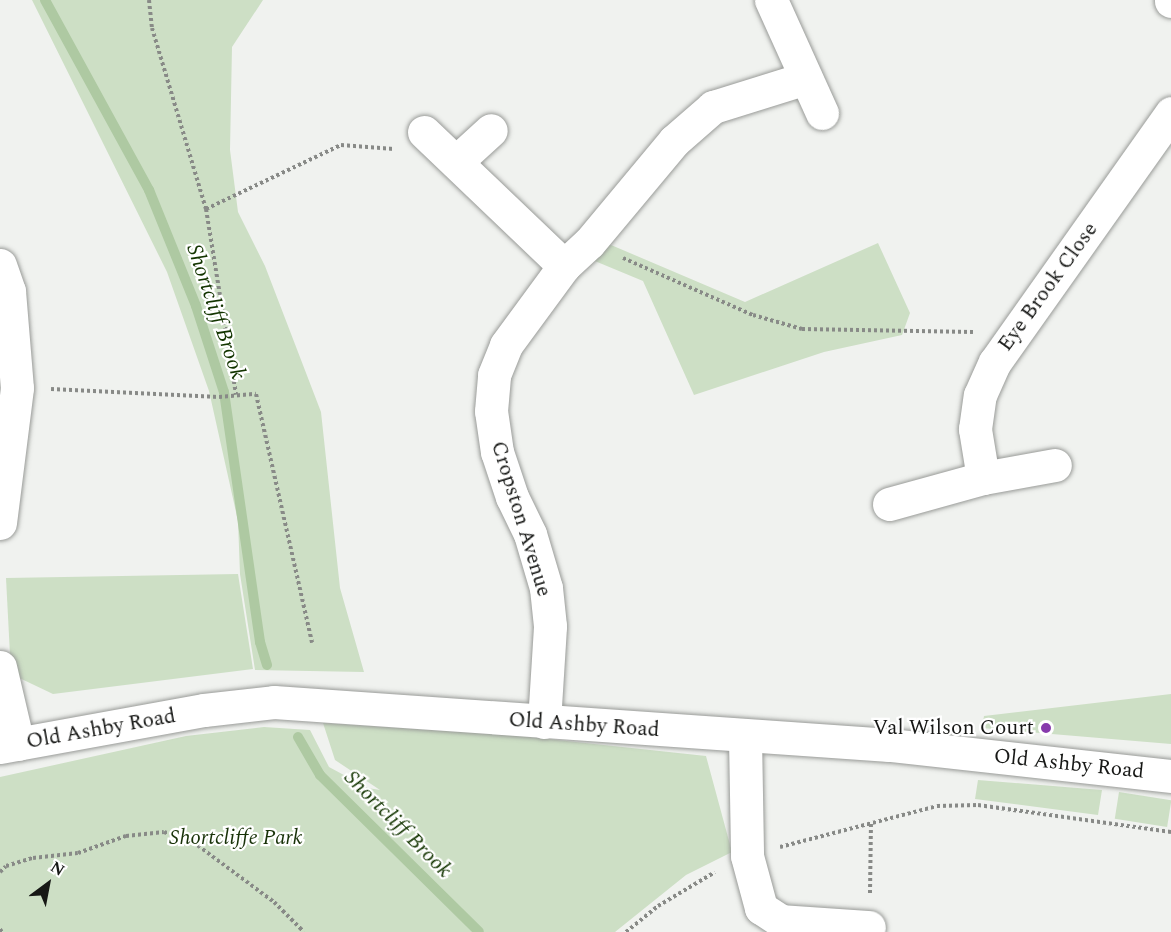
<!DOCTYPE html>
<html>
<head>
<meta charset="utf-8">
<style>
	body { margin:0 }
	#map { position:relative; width:1171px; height:932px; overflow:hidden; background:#f0f2ef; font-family:Spectral,serif }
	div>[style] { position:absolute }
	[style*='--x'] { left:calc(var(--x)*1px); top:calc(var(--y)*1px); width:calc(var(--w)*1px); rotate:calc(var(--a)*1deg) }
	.green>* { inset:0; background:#cddfc5; transform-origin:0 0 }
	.stream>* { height:10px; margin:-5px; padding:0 5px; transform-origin:5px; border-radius:5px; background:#aec9a2 }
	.path>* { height:4px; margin-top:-2px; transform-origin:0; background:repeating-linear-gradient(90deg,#888a87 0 3px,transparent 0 6px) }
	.roads { filter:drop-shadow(0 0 2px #999b98) drop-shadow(0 0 2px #999b98) }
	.street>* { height:33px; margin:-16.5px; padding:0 16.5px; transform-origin:16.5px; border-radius:16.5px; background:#fff }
	.secondary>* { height:33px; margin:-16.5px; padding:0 16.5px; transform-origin:16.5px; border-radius:16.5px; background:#fff }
	.dots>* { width:16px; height:16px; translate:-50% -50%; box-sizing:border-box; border:3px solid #fff; border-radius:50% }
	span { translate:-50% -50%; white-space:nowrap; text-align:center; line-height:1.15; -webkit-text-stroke:4.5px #fff; paint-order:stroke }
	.street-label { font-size:21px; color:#171816 }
	.poi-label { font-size:21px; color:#171816 }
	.right { translate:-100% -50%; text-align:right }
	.park-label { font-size:21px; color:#183208; font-style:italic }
	.water-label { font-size:22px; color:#133500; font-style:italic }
	.north { position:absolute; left:18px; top:854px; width:60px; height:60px; -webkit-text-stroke:4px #fff; paint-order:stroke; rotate:32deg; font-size:16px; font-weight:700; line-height:24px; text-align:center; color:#171816 }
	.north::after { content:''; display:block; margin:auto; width:21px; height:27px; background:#171816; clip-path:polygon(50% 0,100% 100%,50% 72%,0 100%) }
</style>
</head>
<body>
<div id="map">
	<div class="green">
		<i style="clip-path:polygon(32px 0,263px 0,232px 47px,230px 150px,238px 212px,265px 266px,321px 412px,340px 588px,364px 672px,255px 670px,240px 574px,238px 521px,209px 391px,167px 272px)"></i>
		<i style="clip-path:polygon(604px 242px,745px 302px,878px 243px,910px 313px,902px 335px,824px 352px,694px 395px,643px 281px,590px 259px)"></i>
		<i style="clip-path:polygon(238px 574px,253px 669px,53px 694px,11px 674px,6px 578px)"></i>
		<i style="clip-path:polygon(1171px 694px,1171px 744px,982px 728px,984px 716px)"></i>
		<i style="clip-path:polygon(323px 723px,511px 735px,706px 756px,732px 852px,686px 875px,615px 932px,0 932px,0 777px,186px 736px,264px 727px,310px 730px,329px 767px,368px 788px,380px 790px,335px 760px)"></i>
		<i style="clip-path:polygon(978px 780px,1102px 790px,1098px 815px,975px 799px)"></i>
		<i style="left:1119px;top:792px;width:53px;height:27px;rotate:9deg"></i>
	</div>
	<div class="stream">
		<i style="--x:45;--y:0;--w:217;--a:61.3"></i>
		<i style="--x:149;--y:190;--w:125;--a:67.9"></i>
		<i style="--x:196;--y:306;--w:90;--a:72"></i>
		<i style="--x:224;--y:392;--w:253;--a:81.8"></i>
		<i style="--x:260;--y:642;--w:24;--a:73"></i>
		<i style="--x:298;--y:737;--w:44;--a:59.9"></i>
		<i style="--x:320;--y:775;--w:223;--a:44.6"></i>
	</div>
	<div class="path">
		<i style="--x:149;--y:0;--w:28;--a:84"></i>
		<i style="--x:152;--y:28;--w:189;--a:73.4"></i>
		<i style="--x:206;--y:209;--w:188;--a:80.8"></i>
		<i style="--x:206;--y:209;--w:149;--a:-25.4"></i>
		<i style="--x:341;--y:145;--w:53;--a:4.3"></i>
		<i style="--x:623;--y:258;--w:142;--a:23.7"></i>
		<i style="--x:753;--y:315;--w:51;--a:15.9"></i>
		<i style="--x:802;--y:329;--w:171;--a:1"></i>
		<i style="--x:51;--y:389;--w:168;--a:2.7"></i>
		<i style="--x:219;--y:397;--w:37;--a:-5"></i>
		<i style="--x:256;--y:394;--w:255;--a:77.3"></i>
		<i style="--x:780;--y:847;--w:162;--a:-14.6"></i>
		<i style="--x:937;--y:806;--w:41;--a:-1.4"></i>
		<i style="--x:978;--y:805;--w:195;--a:8"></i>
		<i style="--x:0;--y:872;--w:8;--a:-45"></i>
		<i style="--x:6;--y:866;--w:28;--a:-17"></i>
		<i style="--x:33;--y:858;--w:45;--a:-6.3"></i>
		<i style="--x:78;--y:853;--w:51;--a:-19.5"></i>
		<i style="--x:126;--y:836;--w:38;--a:-6"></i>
		<i style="--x:164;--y:832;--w:31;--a:19"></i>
		<i style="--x:193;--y:842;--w:101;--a:36.5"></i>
		<i style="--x:274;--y:902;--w:42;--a:45"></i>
		<i style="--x:870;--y:893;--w:71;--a:-89.2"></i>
		<i style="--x:0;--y:929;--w:4;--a:56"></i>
		<i style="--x:626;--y:932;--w:41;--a:-39.1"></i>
		<i style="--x:658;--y:906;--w:66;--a:-30.8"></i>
	</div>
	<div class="roads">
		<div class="street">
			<i style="--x:771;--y:0;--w:124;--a:65.7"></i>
			<i style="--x:1171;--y:0;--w:1;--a:90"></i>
			<i style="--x:424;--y:132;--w:194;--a:43.7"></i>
			<i style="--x:456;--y:162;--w:47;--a:-42.4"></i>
			<i style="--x:0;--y:265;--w:28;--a:71"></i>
			<i style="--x:9;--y:291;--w:97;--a:85.3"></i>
			<i style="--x:17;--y:388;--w:136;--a:97.2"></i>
			<i style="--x:983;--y:478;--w:50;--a:-99.3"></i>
			<i style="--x:975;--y:429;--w:34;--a:-82"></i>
			<i style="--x:980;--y:395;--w:36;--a:-66"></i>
			<i style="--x:995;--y:362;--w:305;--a:-54.7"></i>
			<i style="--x:889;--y:504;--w:98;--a:-15.5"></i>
			<i style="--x:983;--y:478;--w:73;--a:-10.2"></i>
			<i style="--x:0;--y:667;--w:79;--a:76.8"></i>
			<i style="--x:544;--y:722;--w:96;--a:-86.4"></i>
			<i style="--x:550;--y:626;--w:38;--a:-96"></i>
			<i style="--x:546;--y:588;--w:56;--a:-106.5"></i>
			<i style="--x:530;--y:534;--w:41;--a:-115.9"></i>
			<i style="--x:512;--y:497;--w:47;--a:-108.4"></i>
			<i style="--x:497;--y:452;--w:41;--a:-98.3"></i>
			<i style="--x:491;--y:411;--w:36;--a:-85"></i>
			<i style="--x:494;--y:375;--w:32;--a:-68"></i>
			<i style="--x:506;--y:345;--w:98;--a:-53.7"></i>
			<i style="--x:564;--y:266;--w:34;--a:-43"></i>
			<i style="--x:589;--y:243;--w:133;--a:-50.2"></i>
			<i style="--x:674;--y:141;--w:52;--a:-41.1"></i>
			<i style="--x:713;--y:107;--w:97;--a:-17.3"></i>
			<i style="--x:745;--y:737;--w:119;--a:89"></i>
			<i style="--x:747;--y:856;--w:54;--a:74.9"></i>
			<i style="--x:761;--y:908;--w:24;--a:33"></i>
			<i style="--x:781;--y:921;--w:88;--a:3.9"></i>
		</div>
		<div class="secondary">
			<i style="--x:0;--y:747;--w:207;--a:-10.3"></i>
			<i style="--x:204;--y:710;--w:70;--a:-6.5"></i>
			<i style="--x:274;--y:702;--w:617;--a:3.99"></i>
			<i style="--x:890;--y:745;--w:283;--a:6.3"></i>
		</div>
	</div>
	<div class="dots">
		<i style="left:1046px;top:728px;background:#873aac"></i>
	</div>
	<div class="street-label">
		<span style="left:1048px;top:287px;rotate:-54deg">Eye Brook Close</span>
		<span style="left:521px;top:519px;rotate:73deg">Cropston Avenue</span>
		<span style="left:584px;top:725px;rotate:4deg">Old Ashby Road</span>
		<span style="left:101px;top:729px;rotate:-10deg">Old Ashby Road</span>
		<span style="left:1069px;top:764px;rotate:6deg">Old Ashby Road</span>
	</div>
	<div class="poi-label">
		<span class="right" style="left:1034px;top:728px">Val Wilson Court</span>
	</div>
	<div class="park-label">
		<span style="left:236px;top:838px">Shortcliffe Park</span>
	</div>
	<div class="water-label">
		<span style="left:216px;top:312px;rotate:71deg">Shortcliff Brook</span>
		<span style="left:398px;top:824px;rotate:45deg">Shortcliff Brook</span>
	</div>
	<div class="north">N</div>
</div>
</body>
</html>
